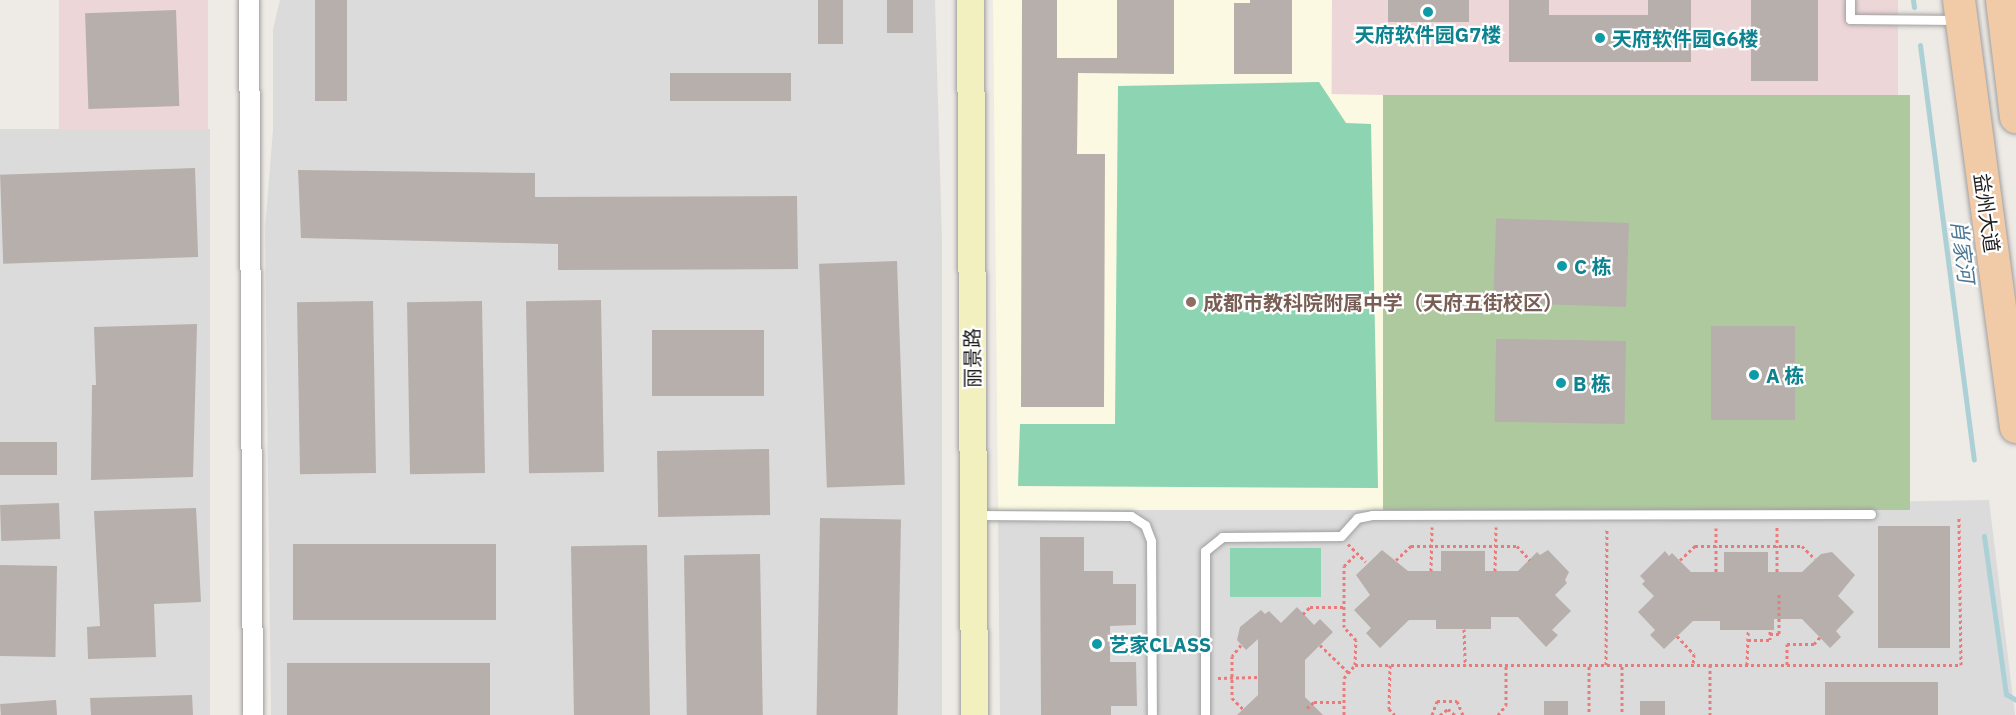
<!DOCTYPE html>
<html>
<head>
<meta charset="utf-8">
<style>
	body { margin:0 }
	#map { position:relative; width:2016px; height:715px; overflow:hidden; background:#eeeae5; font-family:"IBM Plex Sans","Noto Sans SC",sans-serif }
	div>[style] { position:absolute }
	[style*='--x'] { left:calc(var(--x)*1px); top:calc(var(--y)*1px); width:calc(var(--w)*1px); rotate:calc(var(--a)*1deg) }
	.residential>* { inset:0; background:#dcdbdb; transform-origin:0 0 }
	.commercial>* { inset:0; background:#edd6d8; transform-origin:0 0 }
	.education>* { inset:0; background:#fbf9e1 }
	.forest>* { inset:0; background:#afc99f; transform-origin:0 0 }
	.pitch>* { inset:0; background:#8cd4b2; transform-origin:0 0 }
	.stream>* { height:5px; margin:-2.5px; padding:0 2.5px; transform-origin:2.5px; border-radius:2.5px; background:#abd1d7 }
	.building>* { inset:0; background:#b7afab; transform-origin:0 0 }
	.path>* { height:3px; margin-top:-1.5px; transform-origin:0; background:repeating-linear-gradient(90deg,#ea7b7a 0 3px,transparent 0 6px) }
	.roads { filter:drop-shadow(0 0 2px #9f9f9f) drop-shadow(0 0 2px #9f9f9f) }
	.lane>* { height:9px; margin:-4.5px; padding:0 4.5px; transform-origin:4.5px; border-radius:4.5px; background:#fff }
	.street>* { height:20px; margin:-10px; padding:0 10px; transform-origin:10px; border-radius:10px; background:#fff }
	.secondary>* { height:27px; margin:-13.5px; padding:0 13.5px; transform-origin:13.5px; border-radius:13.5px; background:#f2f0bf }
	.primary>* { height:32px; margin:-16px; padding:0 16px; transform-origin:16px; border-radius:16px; background:#f1caa7 }
	.dots>* { width:16px; height:16px; translate:-50% -50%; box-sizing:border-box; border:3px solid #fff; border-radius:50% }
	span { translate:-50% -50%; white-space:nowrap; text-align:center; line-height:1.15; -webkit-text-stroke:4.5px #fff; paint-order:stroke }
	.culture-label { font-size:20px; color:#0d838f; font-weight:700 }
	.left { translate:0 -50%; text-align:left }
	.street-label { font-size:20px; color:#1e1e1e }
	.education-label { font-size:20px; color:#785e54; font-weight:700 }
	.water-label { font-size:21px; color:#4e7894; font-style:italic }
</style>
</head>
<body>
<div id="map">
	<div class="residential">
		<i style="clip-path:polygon(280px 0,935px 0,942px 239px,942px 715px,271px 715px,265px 229px,273px 130px,273px 29px)"></i>
		<i style="left:210px;top:129px;width:586px;height:210px;rotate:90deg"></i>
		<i style="clip-path:polygon(1989px 500px,2015px 715px,1000px 715px,998px 510px,1391px 510px)"></i>
	</div>
	<div class="commercial">
		<i style="left:59px;top:0;width:149px;height:129px"></i>
		<i style="left:1332px;top:0;width:566px;height:95px"></i>
	</div>
	<div class="education">
		<i style="clip-path:polygon(993px 0,1332px 0,1331px 94px,1383px 95px,1391px 510px,998px 510px)"></i>
	</div>
	<div class="forest">
		<i style="left:1383px;top:95px;width:527px;height:415px"></i>
	</div>
	<div class="pitch">
		<i style="clip-path:polygon(1319px 82px,1346px 123px,1371px 124px,1378px 488px,1018px 486px,1020px 424px,1115px 424px,1118px 86px)"></i>
		<i style="left:1230px;top:548px;width:91px;height:49px"></i>
	</div>
	<div class="stream">
		<i style="--x:1913;--y:0;--w:7;--a:82"></i>
		<i style="--x:1920;--y:45;--w:418;--a:82.6"></i>
		<i style="--x:1984;--y:536;--w:160;--a:82.1"></i>
		<i style="--x:2006;--y:694;--w:12;--a:31"></i>
	</div>
	<div class="building">
		<i style="left:315px;top:0;width:32px;height:101px"></i>
		<i style="left:818px;top:0;width:25px;height:44px"></i>
		<i style="left:887px;top:0;width:26px;height:33px"></i>
		<i style="clip-path:polygon(1022px 0,1057px 0,1057px 58px,1117px 58px,1117px 0,1174px 0,1174px 74px,1078px 73px,1077px 154px,1105px 154px,1104px 407px,1021px 407px)"></i>
		<i style="clip-path:polygon(1250px 0,1292px 0,1292px 74px,1234px 74px,1234px 3px,1250px 3px)"></i>
		<i style="left:1388px;top:0;width:81px;height:22px"></i>
		<i style="clip-path:polygon(1509px 0,1549px 0,1549px 15px,1648px 15px,1648px 0,1691px 0,1691px 62px,1509px 62px)"></i>
		<i style="left:1751px;top:0;width:67px;height:81px"></i>
		<i style="left:176px;top:10px;width:96px;height:91px;rotate:88deg"></i>
		<i style="left:791px;top:73px;width:28px;height:121px;rotate:90deg"></i>
		<i style="left:195px;top:168px;width:89px;height:195px;rotate:88deg"></i>
		<i style="clip-path:polygon(298px 170px,535px 173px,535px 197px,797px 196px,798px 269px,558px 270px,558px 244px,301px 238px)"></i>
		<i style="left:1629px;top:223px;width:84px;height:133px;rotate:92deg"></i>
		<i style="left:897px;top:261px;width:224px;height:78px;rotate:88deg"></i>
		<i style="left:601px;top:300px;width:172px;height:75px;rotate:89deg"></i>
		<i style="left:373px;top:301px;width:172px;height:76px;rotate:89deg"></i>
		<i style="left:482px;top:301px;width:172px;height:75px;rotate:89deg"></i>
		<i style="clip-path:polygon(197px 324px,193px 477px,91px 480px,92px 385px,96px 385px,94px 327px)"></i>
		<i style="left:1795px;top:326px;width:94px;height:84px;rotate:90deg"></i>
		<i style="left:764px;top:330px;width:66px;height:112px;rotate:90deg"></i>
		<i style="left:1626px;top:341px;width:83px;height:130px;rotate:91deg"></i>
		<i style="left:57px;top:442px;width:33px;height:57px;rotate:90deg"></i>
		<i style="left:769px;top:449px;width:66px;height:112px;rotate:89deg"></i>
		<i style="left:59px;top:503px;width:36px;height:59px;rotate:88deg"></i>
		<i style="clip-path:polygon(196px 508px,201px 602px,154px 604px,156px 657px,88px 659px,87px 627px,100px 626px,94px 511px)"></i>
		<i style="left:820px;top:518px;width:81px;height:197px;rotate:1deg"></i>
		<i style="left:1878px;top:526px;width:72px;height:122px"></i>
		<i style="clip-path:polygon(1040px 537px,1084px 537px,1084px 571px,1113px 571px,1113px 584px,1136px 584px,1136px 625px,1110px 626px,1110px 662px,1136px 662px,1137px 706px,1111px 706px,1111px 715px,1041px 715px)"></i>
		<i style="left:496px;top:544px;width:76px;height:203px;rotate:90deg"></i>
		<i style="left:647px;top:545px;width:170px;height:76px;rotate:89deg"></i>
		<i style="clip-path:polygon(1382px 550px,1408px 571px,1441px 571px,1441px 551px,1485px 551px,1485px 571px,1518px 571px,1537px 552px,1540px 555px,1548px 550px,1569px 572px,1565px 580px,1567px 583px,1555px 595px,1571px 611px,1552px 630px,1558px 635px,1546px 647px,1518px 617px,1491px 617px,1491px 629px,1436px 629px,1436px 620px,1409px 620px,1380px 648px,1366px 633px,1371px 628px,1354px 610px,1370px 595px,1356px 575px)"></i>
		<i style="clip-path:polygon(1665px 551px,1669px 556px,1672px 553px,1691px 572px,1724px 572px,1724px 552px,1768px 552px,1768px 572px,1802px 572px,1821px 554px,1832px 552px,1855px 575px,1838px 596px,1854px 612px,1836px 631px,1841px 637px,1830px 648px,1802px 619px,1774px 619px,1774px 630px,1720px 630px,1720px 621px,1693px 621px,1664px 649px,1650px 635px,1655px 630px,1638px 612px,1654px 596px,1642px 584px,1645px 581px,1640px 576px)"></i>
		<i style="left:760px;top:554px;width:161px;height:76px;rotate:89deg"></i>
		<i style="left:57px;top:566px;width:91px;height:57px;rotate:91deg"></i>
		<i style="clip-path:polygon(1297px 607px,1314px 625px,1320px 619px,1333px 632px,1305px 660px,1305px 697px,1323px 715px,1237px 715px,1258px 695px,1258px 639px,1246px 650px,1237px 640px,1240px 627px,1261px 610px,1265px 614px,1269px 611px,1281px 623px)"></i>
		<i style="left:287px;top:663px;width:203px;height:52px"></i>
		<i style="left:1825px;top:682px;width:113px;height:33px"></i>
		<i style="clip-path:polygon(192px 695px,193px 715px,91px 715px,90px 698px)"></i>
		<i style="left:56px;top:700px;width:15px;height:56px;rotate:86deg"></i>
		<i style="left:1544px;top:701px;width:24px;height:14px"></i>
		<i style="left:1640px;top:701px;width:25px;height:14px"></i>
	</div>
	<div class="path">
		<i style="--x:1348;--y:544;--w:25;--a:45"></i>
		<i style="--x:1396;--y:560;--w:21;--a:-43"></i>
		<i style="--x:1411;--y:546;--w:106;--a:0"></i>
		<i style="--x:1517;--y:546;--w:19;--a:47"></i>
		<i style="--x:1680;--y:560;--w:21;--a:-43"></i>
		<i style="--x:1695;--y:546;--w:107;--a:0"></i>
		<i style="--x:1802;--y:546;--w:18;--a:45"></i>
		<i style="--x:1431;--y:571;--w:44;--a:-88.7"></i>
		<i style="--x:1495;--y:571;--w:44;--a:-88.7"></i>
		<i style="--x:1716;--y:572;--w:44;--a:-90"></i>
		<i style="--x:1777;--y:572;--w:46;--a:-90"></i>
		<i style="--x:1303;--y:614;--w:10;--a:-45"></i>
		<i style="--x:1310;--y:607;--w:34;--a:0"></i>
		<i style="--x:1464;--y:629;--w:36;--a:88"></i>
		<i style="--x:1770;--y:634;--w:9;--a:0"></i>
		<i style="--x:1779;--y:634;--w:42;--a:-90"></i>
		<i style="--x:1677;--y:636;--w:25;--a:47"></i>
		<i style="--x:1694;--y:654;--w:11;--a:95"></i>
		<i style="--x:1748;--y:640;--w:22;--a:0"></i>
		<i style="--x:1770;--y:640;--w:10;--a:-90"></i>
		<i style="--x:1241;--y:645;--w:14;--a:129"></i>
		<i style="--x:1232;--y:656;--w:42;--a:90"></i>
		<i style="--x:1232;--y:698;--w:16;--a:45"></i>
		<i style="--x:1320;--y:645;--w:40;--a:44"></i>
		<i style="--x:1355;--y:665;--w:25;--a:-88"></i>
		<i style="--x:1356;--y:640;--w:18;--a:-133"></i>
		<i style="--x:1344;--y:627;--w:61;--a:-90"></i>
		<i style="--x:1344;--y:566;--w:18;--a:-45"></i>
		<i style="--x:1390;--y:665;--w:44;--a:91.3"></i>
		<i style="--x:1389;--y:709;--w:8;--a:45"></i>
		<i style="--x:1606;--y:665;--w:137;--a:-89.6"></i>
		<i style="--x:1710;--y:665;--w:50;--a:90"></i>
		<i style="--x:1747;--y:665;--w:35;--a:-88"></i>
		<i style="--x:1787;--y:665;--w:21;--a:-90"></i>
		<i style="--x:1787;--y:644;--w:27;--a:0"></i>
		<i style="--x:1814;--y:644;--w:9;--a:-49"></i>
		<i style="--x:1589;--y:666;--w:49;--a:90"></i>
		<i style="--x:1622;--y:666;--w:49;--a:90"></i>
		<i style="--x:1218;--y:678;--w:40;--a:-1.4"></i>
		<i style="--x:1307;--y:708;--w:9;--a:-41"></i>
		<i style="--x:1314;--y:702;--w:30;--a:0"></i>
		<i style="--x:1344;--y:715;--w:37;--a:-90"></i>
		<i style="--x:1344;--y:678;--w:17;--a:-50"></i>
		<i style="--x:1355;--y:665;--w:606;--a:0"></i>
		<i style="--x:1961;--y:665;--w:148;--a:-90.8"></i>
		<i style="--x:1432;--y:715;--w:15;--a:-70"></i>
		<i style="--x:1437;--y:701;--w:20;--a:0"></i>
		<i style="--x:1457;--y:701;--w:15;--a:67"></i>
		<i style="--x:1440;--y:715;--w:10;--a:-37"></i>
		<i style="--x:1448;--y:709;--w:9;--a:41"></i>
		<i style="--x:1498;--y:715;--w:13;--a:-51"></i>
		<i style="--x:1506;--y:705;--w:39;--a:-90"></i>
	</div>
	<div class="roads">
		<div class="lane">
			<i style="--x:1850;--y:0;--w:19;--a:90"></i>
			<i style="--x:1850;--y:19;--w:108;--a:0.5"></i>
			<i style="--x:976;--y:515;--w:155;--a:0.4"></i>
			<i style="--x:1131;--y:516;--w:17;--a:33"></i>
			<i style="--x:1145;--y:525;--w:17;--a:69"></i>
			<i style="--x:1151;--y:541;--w:174;--a:89.7"></i>
			<i style="--x:1205;--y:715;--w:164;--a:-90"></i>
			<i style="--x:1205;--y:551;--w:22;--a:-39"></i>
			<i style="--x:1222;--y:537;--w:119;--a:-0.5"></i>
			<i style="--x:1341;--y:536;--w:24;--a:-48"></i>
			<i style="--x:1357;--y:518;--w:15;--a:-11"></i>
			<i style="--x:1372;--y:515;--w:499;--a:-0.1"></i>
		</div>
		<div class="street">
			<i style="--x:249;--y:0;--w:715;--a:89.68"></i>
		</div>
		<div class="secondary">
			<i style="--x:970;--y:0;--w:715;--a:89.68"></i>
		</div>
		<div class="primary">
			<i style="--x:1959;--y:0;--w:431;--a:82.4"></i>
			<i style="--x:2002;--y:0;--w:118;--a:83.2"></i>
		</div>
	</div>
	<div class="dots">
		<i style="left:1428px;top:12px;background:#0f9aa8"></i>
		<i style="left:1600px;top:38px;background:#0f9aa8"></i>
		<i style="left:1562px;top:266px;background:#0f9aa8"></i>
		<i style="left:1191px;top:302px;background:#8d6e63"></i>
		<i style="left:1754px;top:375px;background:#0f9aa8"></i>
		<i style="left:1561px;top:383px;background:#0f9aa8"></i>
		<i style="left:1097px;top:644px;background:#0f9aa8"></i>
	</div>
	<div class="culture-label">
		<span style="left:1428px;top:34px">天府软件园G7楼</span>
		<span class="left" style="left:1612px;top:38px">天府软件园G6楼</span>
		<span class="left" style="left:1574px;top:266px">C 栋</span>
		<span class="left" style="left:1766px;top:375px">A 栋</span>
		<span class="left" style="left:1573px;top:383px">B 栋</span>
		<span class="left" style="left:1109px;top:644px">艺家CLASS</span>
	</div>
	<div class="street-label">
		<span style="left:1987px;top:213px;rotate:82deg">益州大道</span>
		<span style="left:972px;top:358px;rotate:-90deg">丽景路</span>
	</div>
	<div class="education-label">
		<span class="left" style="left:1203px;top:302px">成都市教科院附属中学（天府五街校区）</span>
	</div>
	<div class="water-label">
		<span style="left:1963px;top:251px;rotate:83deg">肖家河</span>
	</div>
</div>
</body>
</html>
